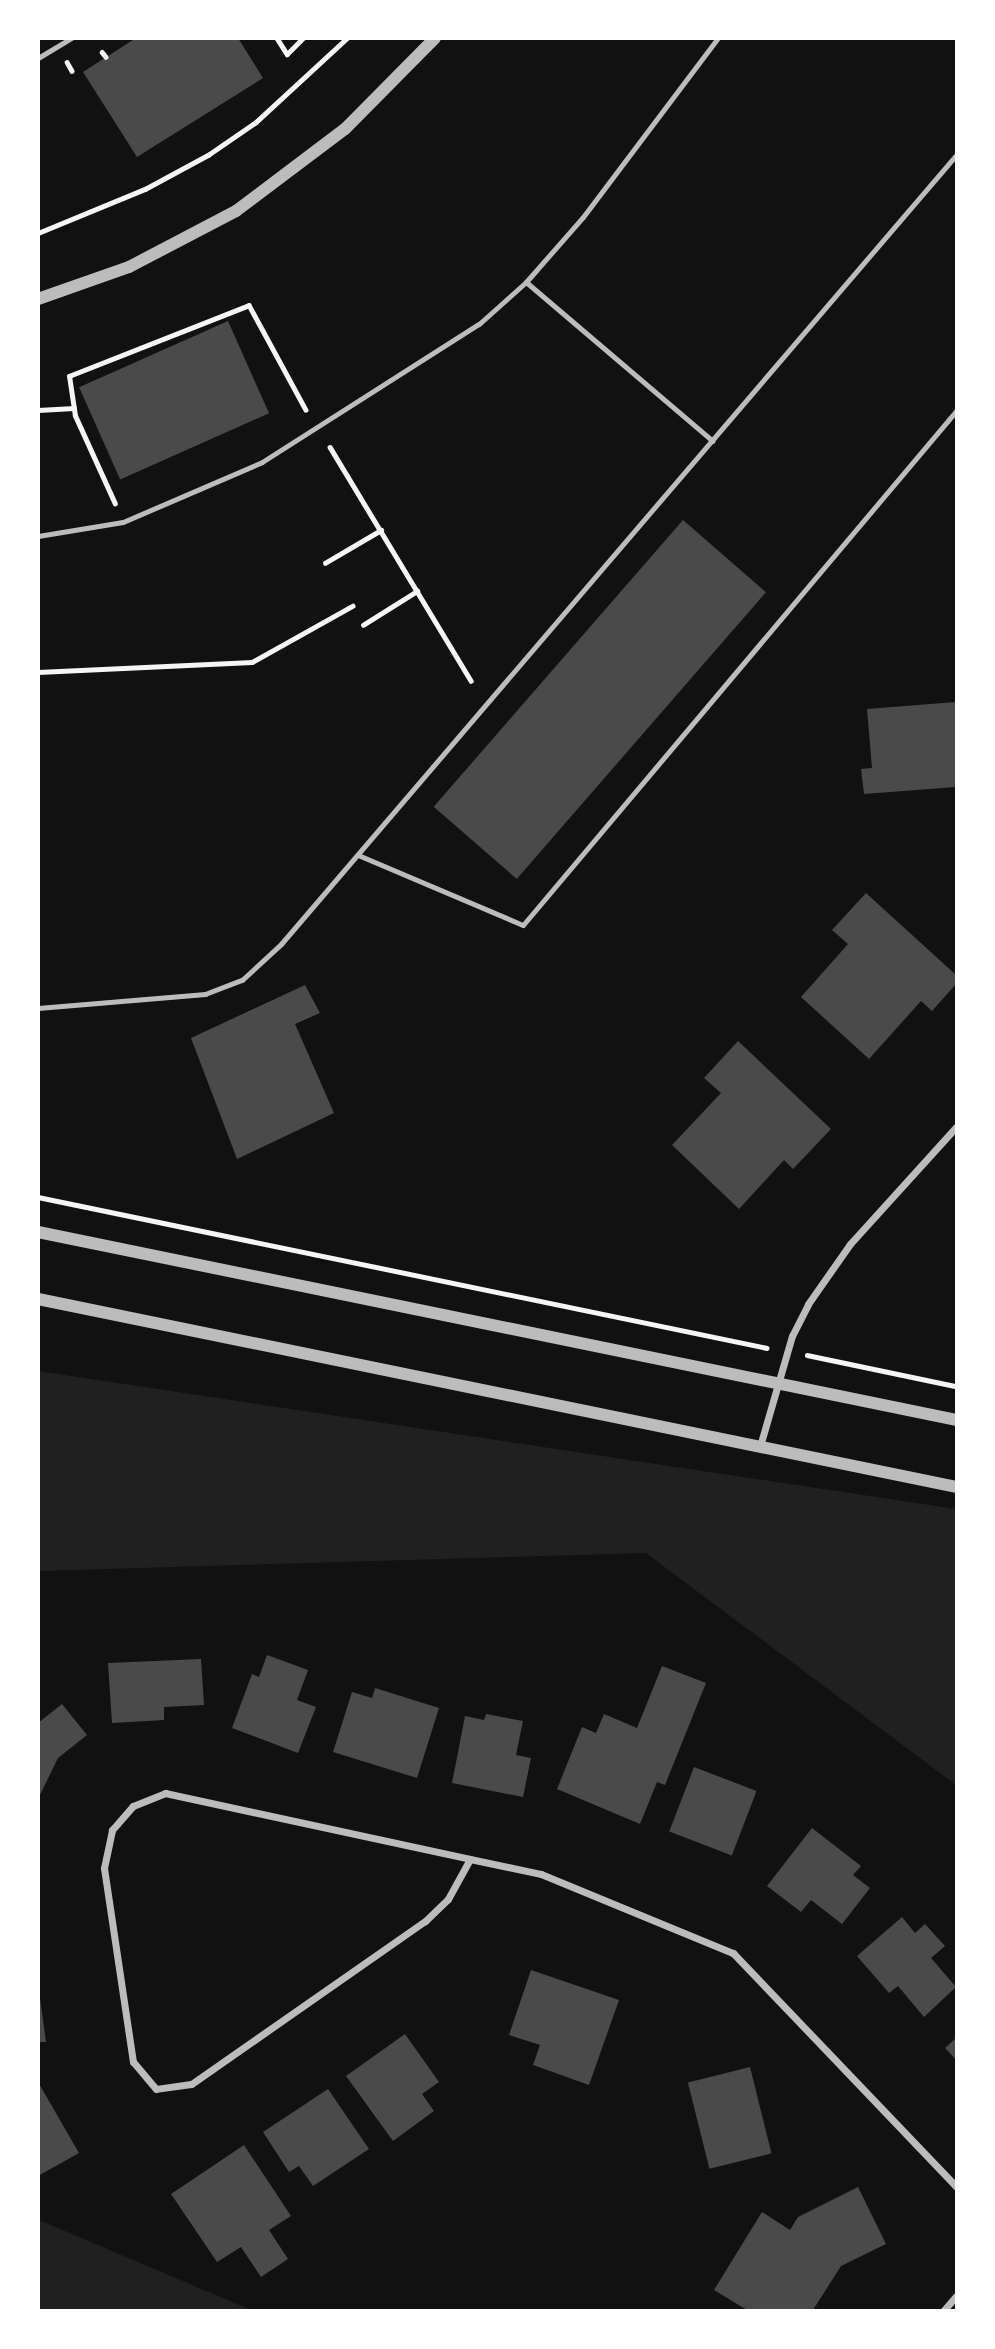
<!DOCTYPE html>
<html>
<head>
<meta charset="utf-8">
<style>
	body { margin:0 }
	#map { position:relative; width:995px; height:2349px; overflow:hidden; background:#111; font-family:"Nunito Sans",sans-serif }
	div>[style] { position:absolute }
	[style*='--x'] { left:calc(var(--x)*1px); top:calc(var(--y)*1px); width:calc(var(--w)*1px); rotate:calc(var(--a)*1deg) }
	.green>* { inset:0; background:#202020 }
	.building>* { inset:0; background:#4a4a4a; transform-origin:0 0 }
	.path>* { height:4.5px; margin:-2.25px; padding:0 2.25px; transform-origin:2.25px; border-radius:2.25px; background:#f5f5f5 }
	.service>* { height:5px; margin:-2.5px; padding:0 2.5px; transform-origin:2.5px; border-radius:2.5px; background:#bcbcbc }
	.minor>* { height:7px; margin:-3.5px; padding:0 3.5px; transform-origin:3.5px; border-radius:3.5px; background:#bcbcbc }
	.tertiary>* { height:12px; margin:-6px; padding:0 6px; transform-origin:6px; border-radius:6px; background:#bcbcbc }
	span { translate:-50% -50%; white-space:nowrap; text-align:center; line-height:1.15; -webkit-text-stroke:5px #fff; paint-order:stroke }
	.frame { position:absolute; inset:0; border:40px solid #fff; pointer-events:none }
</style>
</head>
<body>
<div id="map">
	<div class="green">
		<i style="clip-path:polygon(38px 1371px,956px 1509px,956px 1785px,646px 1553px,39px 1571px)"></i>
		<i style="clip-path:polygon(39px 2220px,251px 2310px,39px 2310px)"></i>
	</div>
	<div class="building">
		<i style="clip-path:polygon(136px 38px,238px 38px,263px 78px,137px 157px,83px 72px)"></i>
		<i style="left:228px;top:321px;width:101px;height:163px;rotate:66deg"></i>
		<i style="left:683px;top:520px;width:110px;height:380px;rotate:41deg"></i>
		<i style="clip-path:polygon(956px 702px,956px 787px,864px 794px,861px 769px,872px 768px,867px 709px)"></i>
		<i style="clip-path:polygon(866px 893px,956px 975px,956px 984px,932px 1011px,921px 1001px,869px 1059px,801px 997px,848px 944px,832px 930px)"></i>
		<i style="clip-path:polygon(305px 985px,320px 1013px,295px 1024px,334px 1113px,237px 1159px,191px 1038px)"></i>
		<i style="clip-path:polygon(738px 1041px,831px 1129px,793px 1169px,784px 1160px,739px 1209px,672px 1145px,721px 1093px,704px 1078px)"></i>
		<i style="clip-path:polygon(267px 1655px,308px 1670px,297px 1700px,316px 1707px,298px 1753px,232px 1728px,252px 1674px,259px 1677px)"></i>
		<i style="clip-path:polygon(201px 1659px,204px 1705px,164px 1707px,164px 1720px,112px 1723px,108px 1663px)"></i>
		<i style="clip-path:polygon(662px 1666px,706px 1683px,665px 1785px,657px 1782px,640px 1824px,557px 1789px,582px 1727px,596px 1733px,604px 1714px,637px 1728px)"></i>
		<i style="clip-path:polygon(375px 1688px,439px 1708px,417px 1778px,333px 1752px,352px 1692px,372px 1698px)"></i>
		<i style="clip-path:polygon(62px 1704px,87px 1735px,58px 1758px,38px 1799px,38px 1723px)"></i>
		<i style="clip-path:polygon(486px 1714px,523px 1721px,516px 1755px,531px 1758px,523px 1797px,452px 1783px,465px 1716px,484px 1720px)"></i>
		<i style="left:694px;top:1767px;width:67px;height:69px;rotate:21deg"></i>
		<i style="clip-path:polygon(812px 1828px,861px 1866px,853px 1875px,870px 1888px,842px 1924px,811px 1900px,801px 1912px,767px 1886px)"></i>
		<i style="clip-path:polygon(902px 1917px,915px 1933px,925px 1924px,945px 1946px,931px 1958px,956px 1987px,924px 2017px,898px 1986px,889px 1993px,857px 1956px)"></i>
		<i style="clip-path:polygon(531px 1970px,619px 2000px,589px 2085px,533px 2065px,540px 2045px,509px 2035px)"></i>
		<i style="clip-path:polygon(38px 1983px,46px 2042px,38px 2042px)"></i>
		<i style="clip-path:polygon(405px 2034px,439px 2082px,422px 2094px,434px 2111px,393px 2141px,346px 2076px)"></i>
		<i style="clip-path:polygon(956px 2038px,956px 2060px,945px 2048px)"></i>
		<i style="left:750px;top:2067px;width:89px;height:64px;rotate:76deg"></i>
		<i style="clip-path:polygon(38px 2082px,79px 2153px,38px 2176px)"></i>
		<i style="clip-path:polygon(328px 2089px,369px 2149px,313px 2186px,299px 2166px,289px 2172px,263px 2132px)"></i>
		<i style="clip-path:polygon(244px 2145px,291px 2216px,269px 2230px,288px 2259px,261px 2277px,241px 2247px,217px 2262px,171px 2194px)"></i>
		<i style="clip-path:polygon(858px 2187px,886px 2244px,841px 2266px,813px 2310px,747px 2310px,714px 2290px,762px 2212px,790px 2230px,798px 2217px)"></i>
	</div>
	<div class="path">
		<i style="--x:277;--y:38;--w:19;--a:58"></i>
		<i style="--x:287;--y:54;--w:23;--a:-45"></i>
		<i style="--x:102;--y:52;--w:6;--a:51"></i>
		<i style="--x:67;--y:62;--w:10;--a:61"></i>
		<i style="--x:38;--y:233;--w:116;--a:-22.4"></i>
		<i style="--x:145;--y:189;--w:72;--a:-28.4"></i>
		<i style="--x:208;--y:155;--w:58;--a:-34.5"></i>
		<i style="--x:256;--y:122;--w:124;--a:-42.7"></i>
		<i style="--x:38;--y:410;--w:36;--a:-3"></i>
		<i style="--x:330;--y:447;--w:273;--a:58.9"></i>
		<i style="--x:115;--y:504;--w:97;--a:-114.4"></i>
		<i style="--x:75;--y:416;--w:40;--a:-98.5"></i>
		<i style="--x:69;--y:376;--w:193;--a:-21.5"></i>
		<i style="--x:249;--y:305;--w:119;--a:61.5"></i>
		<i style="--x:325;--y:563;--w:65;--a:-30.5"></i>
		<i style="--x:363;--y:625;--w:64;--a:-32.2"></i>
		<i style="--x:38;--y:672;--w:214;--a:-2.7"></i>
		<i style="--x:252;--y:662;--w:115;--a:-29.2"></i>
		<i style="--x:38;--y:1197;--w:744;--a:11.7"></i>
		<i style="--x:807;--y:1355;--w:152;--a:11.8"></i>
	</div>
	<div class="service">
		<i style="--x:38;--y:58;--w:39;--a:-31"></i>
		<i style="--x:526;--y:282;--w:245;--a:40.4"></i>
		<i style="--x:38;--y:536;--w:86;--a:-9.4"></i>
		<i style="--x:123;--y:522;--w:151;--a:-23.3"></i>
		<i style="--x:262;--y:462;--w:257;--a:-32.5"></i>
		<i style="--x:479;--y:324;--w:63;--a:-41.8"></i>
		<i style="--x:526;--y:282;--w:86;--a:-48.8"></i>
		<i style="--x:583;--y:217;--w:224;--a:-53"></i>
		<i style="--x:358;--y:855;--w:179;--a:23"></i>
		<i style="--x:523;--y:925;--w:672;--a:-49.89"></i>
		<i style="--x:38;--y:1008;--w:168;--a:-4.8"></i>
		<i style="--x:205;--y:994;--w:40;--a:-21"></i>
		<i style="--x:242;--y:980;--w:53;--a:-42.7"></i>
		<i style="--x:281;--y:944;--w:1038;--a:-49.45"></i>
	</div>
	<div class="minor">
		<i style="--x:760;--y:1446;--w:115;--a:-73.8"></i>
		<i style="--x:792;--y:1336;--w:36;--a:-63"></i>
		<i style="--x:808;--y:1304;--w:73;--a:-55"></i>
		<i style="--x:850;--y:1244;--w:158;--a:-47.8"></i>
		<i style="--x:470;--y:1859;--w:46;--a:118.8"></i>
		<i style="--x:448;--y:1899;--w:32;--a:136"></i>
		<i style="--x:425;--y:1921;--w:285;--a:145.1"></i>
		<i style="--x:191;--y:2084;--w:35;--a:172"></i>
		<i style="--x:156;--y:2089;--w:35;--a:-130"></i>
		<i style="--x:133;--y:2062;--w:196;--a:-98.5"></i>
		<i style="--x:104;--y:1868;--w:39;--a:-78"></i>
		<i style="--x:112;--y:1830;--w:32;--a:-49"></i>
		<i style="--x:133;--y:1806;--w:35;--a:-22"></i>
		<i style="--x:165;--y:1793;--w:312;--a:12.2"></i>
		<i style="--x:470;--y:1859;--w:73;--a:11.9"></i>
		<i style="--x:541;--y:1874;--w:208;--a:22.4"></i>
		<i style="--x:733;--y:1953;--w:323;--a:46.3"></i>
		<i style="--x:944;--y:2310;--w:18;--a:-49"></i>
	</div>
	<div class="tertiary">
		<i style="--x:38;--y:299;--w:96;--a:-19.4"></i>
		<i style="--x:129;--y:267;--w:121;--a:-27.6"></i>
		<i style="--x:236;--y:211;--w:136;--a:-37"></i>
		<i style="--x:345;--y:129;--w:128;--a:-45.3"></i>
		<i style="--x:38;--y:1232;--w:937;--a:11.57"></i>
		<i style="--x:38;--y:1299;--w:937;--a:11.57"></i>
	</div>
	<div class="frame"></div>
</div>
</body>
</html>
